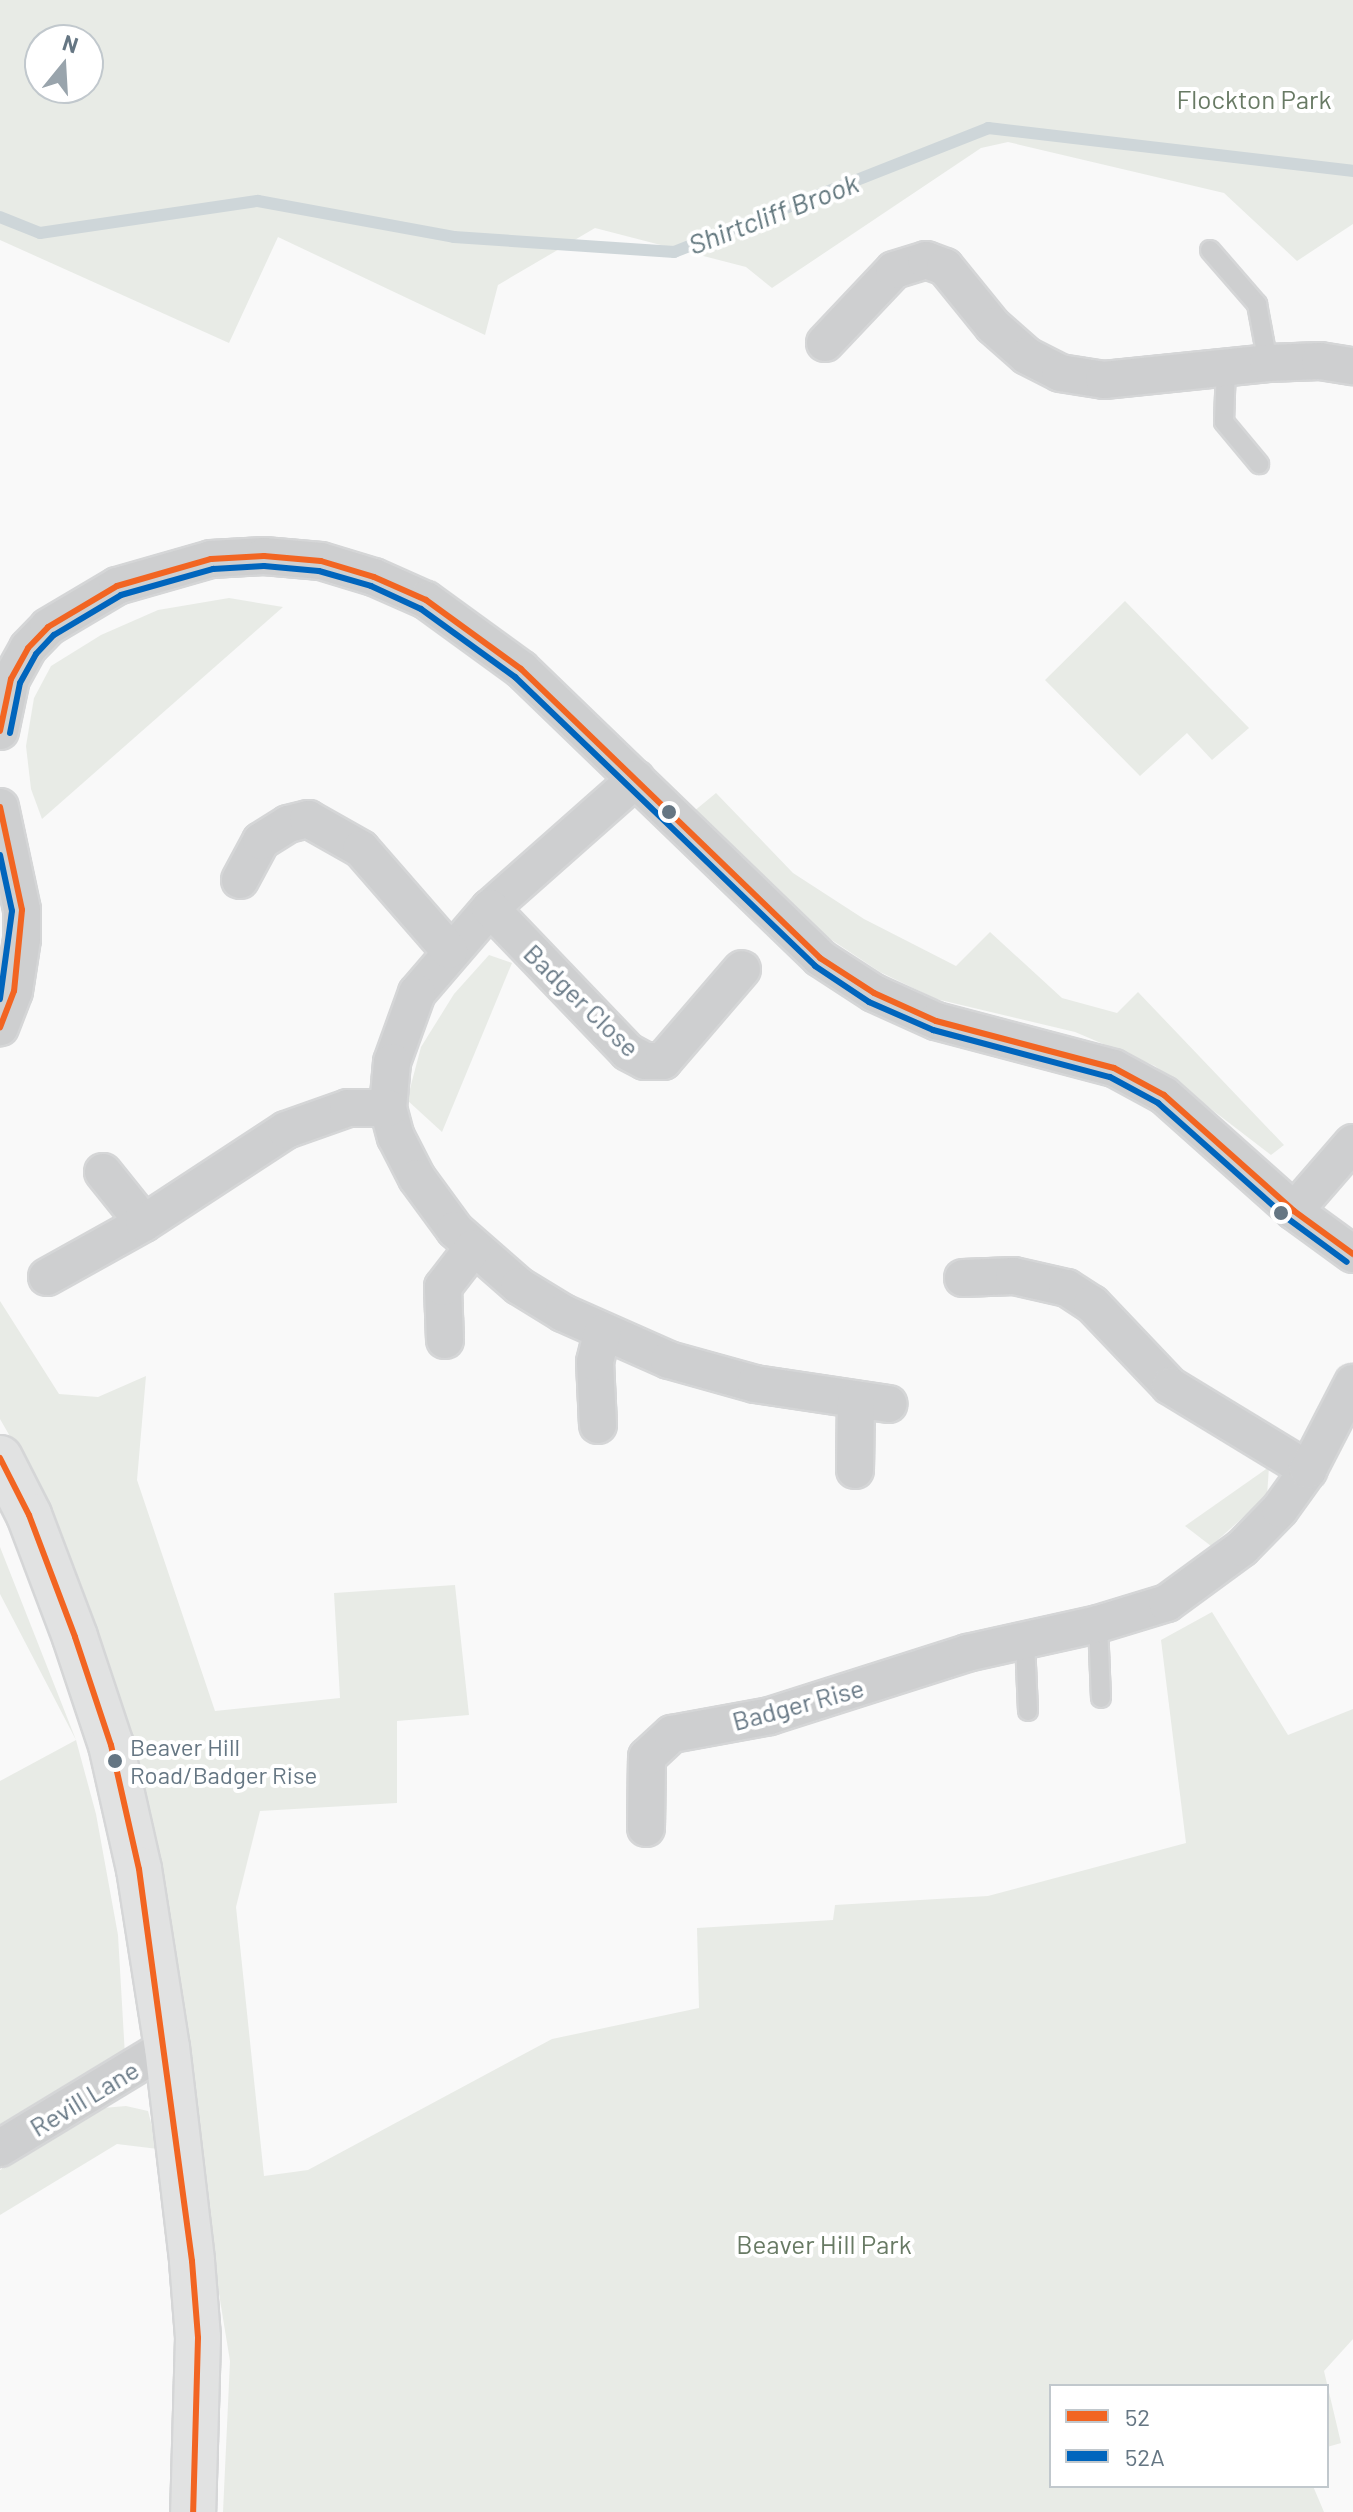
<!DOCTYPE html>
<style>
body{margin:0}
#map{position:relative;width:1353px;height:2512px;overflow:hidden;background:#f9f9f9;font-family:Barlow,sans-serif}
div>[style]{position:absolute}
.green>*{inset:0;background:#e8ebe6}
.stream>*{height:12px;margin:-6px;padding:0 6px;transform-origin:6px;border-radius:6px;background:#ced6d9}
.roads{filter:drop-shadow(2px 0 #d5d6d7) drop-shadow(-2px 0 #d5d6d7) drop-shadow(0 2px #d5d6d7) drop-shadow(0 -2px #d5d6d7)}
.lane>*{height:18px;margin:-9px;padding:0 9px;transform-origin:9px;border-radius:9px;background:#cecfd0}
.street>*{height:36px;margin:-18px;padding:0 18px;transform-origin:18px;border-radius:18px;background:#cecfd0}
.secondary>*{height:44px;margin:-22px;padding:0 22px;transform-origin:22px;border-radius:22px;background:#e1e2e2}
.bus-1>*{height:6px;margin:-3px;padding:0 3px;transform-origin:3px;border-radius:3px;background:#f26522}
.bus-2>*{height:6px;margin:-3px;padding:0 3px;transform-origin:3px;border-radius:3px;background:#0065bd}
.dots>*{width:22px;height:22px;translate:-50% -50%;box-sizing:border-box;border:4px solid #fff;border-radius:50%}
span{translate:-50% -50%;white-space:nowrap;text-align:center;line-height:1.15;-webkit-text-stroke:8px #fff;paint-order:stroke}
.bus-label{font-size:24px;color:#657683}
.left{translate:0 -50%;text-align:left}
.park-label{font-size:26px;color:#687a64}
.street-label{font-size:26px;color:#657683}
.water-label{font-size:28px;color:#60757c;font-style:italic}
.legend{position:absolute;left:1049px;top:2384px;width:280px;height:104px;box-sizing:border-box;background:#fff;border:2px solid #c1c8cd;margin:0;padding:10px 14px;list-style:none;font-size:24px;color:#657683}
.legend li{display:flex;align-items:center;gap:16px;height:40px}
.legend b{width:40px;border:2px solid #c1c8cd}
.north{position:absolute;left:24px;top:24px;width:80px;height:80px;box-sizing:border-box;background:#fff;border:2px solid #c1c8cd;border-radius:50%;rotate:18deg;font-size:22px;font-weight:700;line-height:32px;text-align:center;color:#657683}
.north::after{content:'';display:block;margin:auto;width:28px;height:36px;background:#99a4ac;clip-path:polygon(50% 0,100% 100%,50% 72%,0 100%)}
</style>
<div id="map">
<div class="green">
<div style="clip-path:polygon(evenodd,0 0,1353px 0,1353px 224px,1297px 261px,1224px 193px,1008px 142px,981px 148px,772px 288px,746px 267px,595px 228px,498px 285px,485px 335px,278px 237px,229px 343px,0 240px,0 0,40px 40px,88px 40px,88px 88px,40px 88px,40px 40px)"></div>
<div style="clip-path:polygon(229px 598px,283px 607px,42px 819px,31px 789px,26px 746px,34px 698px,51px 666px,101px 635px,158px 610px)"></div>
<div style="clip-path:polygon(1125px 601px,1249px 728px,1212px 760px,1187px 733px,1140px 776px,1045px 680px)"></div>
<div style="clip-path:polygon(716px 793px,793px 873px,864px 919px,956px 966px,990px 932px,1062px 998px,1117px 1013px,1138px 992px,1284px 1145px,1271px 1155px,1155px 1066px,1075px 1032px,936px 999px,880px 972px,800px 919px,693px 812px)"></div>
<div style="clip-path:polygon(489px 955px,512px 963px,442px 1132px,407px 1100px,421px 1047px,454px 994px)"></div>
<div style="clip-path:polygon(0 1301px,59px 1394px,98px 1397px,146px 1376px,137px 1480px,215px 1711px,340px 1698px,334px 1593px,455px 1585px,469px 1715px,397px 1721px,397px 1803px,260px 1811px,236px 1907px,264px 2176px,308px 2170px,552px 2039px,699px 2008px,697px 1928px,833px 1920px,835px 1905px,988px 1896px,1186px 1843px,1161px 1640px,1212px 1612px,1288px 1735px,1353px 1709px,1353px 2339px,1324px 2371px,1341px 2443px,1327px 2447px,1327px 2386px,1051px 2386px,1051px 2486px,1313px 2486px,1324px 2512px,223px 2512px,230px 2361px,201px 2184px,157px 1839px,112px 1675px,38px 1485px,0 1419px)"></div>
<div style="clip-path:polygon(1269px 1467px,1267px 1496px,1211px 1546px,1185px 1526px)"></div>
<div style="clip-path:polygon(0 1547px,76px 1740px,96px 1814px,118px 1935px,126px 2073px,0 2145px,0 1781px,76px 1740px,0 1594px)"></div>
<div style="clip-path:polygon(126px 2106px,148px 2111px,158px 2149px,117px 2144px,0 2215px,0 2170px,103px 2108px)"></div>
</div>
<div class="stream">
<div style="left:0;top:217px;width:43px;rotate:21.8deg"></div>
<div style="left:40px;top:233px;width:220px;rotate:-8.4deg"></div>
<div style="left:258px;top:201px;width:199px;rotate:10.4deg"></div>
<div style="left:454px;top:237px;width:221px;rotate:3.9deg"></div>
<div style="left:674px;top:252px;width:338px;rotate:-21.5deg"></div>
<div style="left:988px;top:128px;width:368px;rotate:6.7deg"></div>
</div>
<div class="roads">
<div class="lane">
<div style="left:1210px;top:250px;width:72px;rotate:49deg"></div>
<div style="left:1257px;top:304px;width:60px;rotate:79.4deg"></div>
<div style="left:1226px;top:367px;width:55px;rotate:92.1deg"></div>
<div style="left:1224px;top:422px;width:55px;rotate:50.2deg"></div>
<div style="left:1098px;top:1624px;width:74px;rotate:87.7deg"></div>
<div style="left:1025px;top:1642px;width:69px;rotate:87.5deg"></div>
</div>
<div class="street">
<div style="left:825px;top:343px;width:100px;rotate:-46.6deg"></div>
<div style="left:894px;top:270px;width:34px;rotate:-17deg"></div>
<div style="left:926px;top:260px;width:20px;rotate:20deg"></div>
<div style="left:945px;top:267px;width:76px;rotate:50.9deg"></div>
<div style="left:993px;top:326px;width:45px;rotate:41.4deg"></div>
<div style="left:1027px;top:356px;width:37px;rotate:27deg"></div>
<div style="left:1060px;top:373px;width:45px;rotate:9deg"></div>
<div style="left:1104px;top:380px;width:165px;rotate:-5.9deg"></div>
<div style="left:1268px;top:363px;width:52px;rotate:-2.2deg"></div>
<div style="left:1320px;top:361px;width:33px;rotate:9deg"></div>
<div style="left:0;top:731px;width:53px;rotate:-78.1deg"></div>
<div style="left:11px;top:679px;width:35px;rotate:-61deg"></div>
<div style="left:28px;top:648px;width:29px;rotate:-46deg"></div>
<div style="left:48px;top:627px;width:80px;rotate:-30.7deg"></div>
<div style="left:117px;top:586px;width:98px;rotate:-16deg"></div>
<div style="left:211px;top:559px;width:53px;rotate:-3.2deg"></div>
<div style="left:264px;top:556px;width:57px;rotate:5deg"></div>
<div style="left:321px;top:561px;width:55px;rotate:16.8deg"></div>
<div style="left:374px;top:577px;width:57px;rotate:23.9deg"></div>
<div style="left:426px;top:600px;width:117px;rotate:36deg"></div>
<div style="left:521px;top:669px;width:416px;rotate:44deg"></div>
<div style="left:820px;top:958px;width:64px;rotate:32.9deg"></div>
<div style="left:874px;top:993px;width:68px;rotate:24.3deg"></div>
<div style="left:936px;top:1021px;width:184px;rotate:14.8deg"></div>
<div style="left:1114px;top:1068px;width:57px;rotate:28.4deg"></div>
<div style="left:1164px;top:1095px;width:174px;rotate:41.7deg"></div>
<div style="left:1294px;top:1211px;width:73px;rotate:36.1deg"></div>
<div style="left:636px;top:779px;width:195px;rotate:138.5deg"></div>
<div style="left:490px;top:908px;width:112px;rotate:130.7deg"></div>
<div style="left:417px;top:993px;width:73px;rotate:109.9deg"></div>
<div style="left:392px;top:1062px;width:46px;rotate:95deg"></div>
<div style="left:388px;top:1108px;width:30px;rotate:75deg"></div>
<div style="left:396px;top:1137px;width:46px;rotate:62.9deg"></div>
<div style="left:417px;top:1178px;width:64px;rotate:53.8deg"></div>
<div style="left:455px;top:1230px;width:85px;rotate:41.2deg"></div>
<div style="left:519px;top:1286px;width:52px;rotate:31.5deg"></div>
<div style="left:563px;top:1313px;width:116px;rotate:23.9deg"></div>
<div style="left:669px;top:1360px;width:89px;rotate:15.6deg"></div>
<div style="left:755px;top:1384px;width:135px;rotate:8.5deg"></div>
<div style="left:0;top:807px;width:105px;rotate:77.9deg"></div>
<div style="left:22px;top:910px;width:29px;rotate:90deg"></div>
<div style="left:22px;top:939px;width:53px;rotate:98.7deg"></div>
<div style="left:14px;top:991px;width:39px;rotate:111deg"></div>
<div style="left:240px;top:880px;width:44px;rotate:-61.7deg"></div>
<div style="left:261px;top:841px;width:32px;rotate:-32deg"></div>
<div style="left:288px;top:824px;width:21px;rotate:-14deg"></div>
<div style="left:308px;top:819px;width:61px;rotate:29.5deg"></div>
<div style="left:361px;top:849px;width:134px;rotate:48.9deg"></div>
<div style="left:490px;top:908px;width:199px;rotate:46.2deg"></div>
<div style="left:628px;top:1052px;width:19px;rotate:28deg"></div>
<div style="left:645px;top:1061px;width:18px"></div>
<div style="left:663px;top:1061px;width:121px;rotate:-49.3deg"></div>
<div style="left:103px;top:1172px;width:65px;rotate:51.2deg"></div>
<div style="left:1294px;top:1211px;width:90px;rotate:-49.1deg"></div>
<div style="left:47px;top:1277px;width:111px;rotate:-29.1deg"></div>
<div style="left:144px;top:1223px;width:170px;rotate:-33.2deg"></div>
<div style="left:286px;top:1130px;width:66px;rotate:-19.5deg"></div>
<div style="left:348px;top:1108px;width:40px"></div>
<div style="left:963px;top:1278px;width:51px;rotate:-2.2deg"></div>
<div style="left:1014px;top:1276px;width:54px;rotate:12.8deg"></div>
<div style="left:1067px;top:1288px;width:30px;rotate:33deg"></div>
<div style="left:1092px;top:1304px;width:113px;rotate:46.4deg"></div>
<div style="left:1170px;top:1386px;width:162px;rotate:31.3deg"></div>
<div style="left:445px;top:1340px;width:53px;rotate:-92.2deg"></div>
<div style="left:443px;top:1287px;width:49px;rotate:-52.4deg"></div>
<div style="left:598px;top:1425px;width:63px;rotate:-92.7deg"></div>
<div style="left:595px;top:1362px;width:30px;rotate:-76deg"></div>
<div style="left:855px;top:1470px;width:68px;rotate:-89.2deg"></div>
<div style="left:646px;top:1828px;width:71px;rotate:-89.2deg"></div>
<div style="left:647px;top:1757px;width:34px;rotate:-43deg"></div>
<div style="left:672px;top:1734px;width:100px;rotate:-10.4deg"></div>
<div style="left:770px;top:1716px;width:207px;rotate:-17.7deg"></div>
<div style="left:967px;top:1653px;width:134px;rotate:-12.5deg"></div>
<div style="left:1098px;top:1624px;width:72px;rotate:-16.9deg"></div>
<div style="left:1167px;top:1603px;width:93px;rotate:-36.3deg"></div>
<div style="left:1242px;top:1548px;width:54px;rotate:-45.7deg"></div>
<div style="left:1280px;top:1509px;width:48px;rotate:-54.3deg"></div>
<div style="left:1308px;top:1470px;width:98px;rotate:-62.7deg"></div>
<div style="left:0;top:2148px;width:195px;rotate:-31.2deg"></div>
</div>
<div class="secondary">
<div style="left:0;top:1458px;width:64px;rotate:63deg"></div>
<div style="left:29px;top:1515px;width:130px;rotate:69.3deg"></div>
<div style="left:75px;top:1637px;width:114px;rotate:71.6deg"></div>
<div style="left:111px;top:1745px;width:127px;rotate:77.3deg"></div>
<div style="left:139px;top:1869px;width:180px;rotate:81.1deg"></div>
<div style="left:167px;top:2047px;width:215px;rotate:83.3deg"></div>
<div style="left:192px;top:2261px;width:77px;rotate:85.5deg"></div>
<div style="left:198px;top:2338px;width:174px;rotate:91.6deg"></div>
</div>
</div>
<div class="bus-1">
<div style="left:0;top:731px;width:53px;rotate:-78.1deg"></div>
<div style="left:11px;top:679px;width:35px;rotate:-61deg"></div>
<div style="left:28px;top:648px;width:29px;rotate:-46deg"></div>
<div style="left:48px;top:627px;width:80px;rotate:-30.7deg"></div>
<div style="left:117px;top:586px;width:98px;rotate:-16deg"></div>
<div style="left:211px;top:559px;width:53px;rotate:-3.2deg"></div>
<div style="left:264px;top:556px;width:57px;rotate:5deg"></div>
<div style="left:321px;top:561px;width:55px;rotate:16.8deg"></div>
<div style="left:374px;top:577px;width:57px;rotate:23.9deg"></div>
<div style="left:426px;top:600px;width:117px;rotate:36deg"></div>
<div style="left:521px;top:669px;width:416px;rotate:44deg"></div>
<div style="left:820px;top:958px;width:64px;rotate:32.9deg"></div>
<div style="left:874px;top:993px;width:68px;rotate:24.3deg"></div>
<div style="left:936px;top:1021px;width:184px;rotate:14.8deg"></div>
<div style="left:1114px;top:1068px;width:57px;rotate:28.4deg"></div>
<div style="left:1164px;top:1095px;width:174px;rotate:41.7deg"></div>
<div style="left:1294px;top:1211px;width:73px;rotate:36.1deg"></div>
<div style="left:0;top:807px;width:105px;rotate:77.9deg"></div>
<div style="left:22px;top:910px;width:81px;rotate:95.6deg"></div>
<div style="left:14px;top:991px;width:39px;rotate:111deg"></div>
<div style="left:0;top:1458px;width:64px;rotate:63deg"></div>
<div style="left:29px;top:1515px;width:130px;rotate:69.3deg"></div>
<div style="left:75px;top:1637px;width:114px;rotate:71.6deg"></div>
<div style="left:111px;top:1745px;width:127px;rotate:77.3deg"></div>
<div style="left:139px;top:1869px;width:396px;rotate:82.3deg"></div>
<div style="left:192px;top:2261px;width:77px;rotate:85.5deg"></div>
<div style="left:198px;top:2338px;width:174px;rotate:91.6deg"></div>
</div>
<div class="bus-2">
<div style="left:10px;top:733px;width:51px;rotate:-78.7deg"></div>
<div style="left:20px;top:683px;width:33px;rotate:-61deg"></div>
<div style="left:36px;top:654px;width:26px;rotate:-47deg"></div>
<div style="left:54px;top:635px;width:78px;rotate:-30.8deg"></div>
<div style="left:121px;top:595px;width:96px;rotate:-15.8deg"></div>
<div style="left:213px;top:569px;width:51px;rotate:-3.4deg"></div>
<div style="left:264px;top:566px;width:55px;rotate:5.2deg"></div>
<div style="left:319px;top:571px;width:54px;rotate:16.1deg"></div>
<div style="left:371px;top:586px;width:55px;rotate:24.7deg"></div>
<div style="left:421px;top:609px;width:116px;rotate:35.9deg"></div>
<div style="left:515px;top:677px;width:417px;rotate:43.9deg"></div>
<div style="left:815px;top:966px;width:65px;rotate:33.7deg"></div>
<div style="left:869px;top:1002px;width:70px;rotate:23.6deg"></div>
<div style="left:933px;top:1030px;width:183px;rotate:14.9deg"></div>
<div style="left:1110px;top:1077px;width:55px;rotate:28.4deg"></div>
<div style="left:1158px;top:1103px;width:173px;rotate:41.7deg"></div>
<div style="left:1287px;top:1218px;width:74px;rotate:36.3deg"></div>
<div style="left:0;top:855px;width:57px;rotate:77.9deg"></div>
<div style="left:12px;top:911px;width:89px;rotate:97.8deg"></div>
</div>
<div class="dots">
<div style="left:669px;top:812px;background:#657683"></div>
<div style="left:1281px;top:1213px;background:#657683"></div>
<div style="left:115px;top:1761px;background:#657683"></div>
</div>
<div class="bus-label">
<span class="left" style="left:130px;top:1761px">Beaver Hill<br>Road/Badger Rise</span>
</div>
<div class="park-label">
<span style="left:1254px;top:99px">Flockton Park</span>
<span style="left:824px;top:2244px">Beaver Hill Park</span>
</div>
<div class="street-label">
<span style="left:582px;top:1000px;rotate:44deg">Badger Close</span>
<span style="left:798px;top:1704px;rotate:-15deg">Badger Rise</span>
<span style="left:84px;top:2098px;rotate:-31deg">Revill Lane</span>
</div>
<div class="water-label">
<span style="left:773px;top:213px;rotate:-21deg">Shirtcliff Brook</span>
</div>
<ul class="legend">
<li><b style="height:10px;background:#f26522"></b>52</li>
<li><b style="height:10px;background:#0065bd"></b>52A</li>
</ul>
<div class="north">N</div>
</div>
